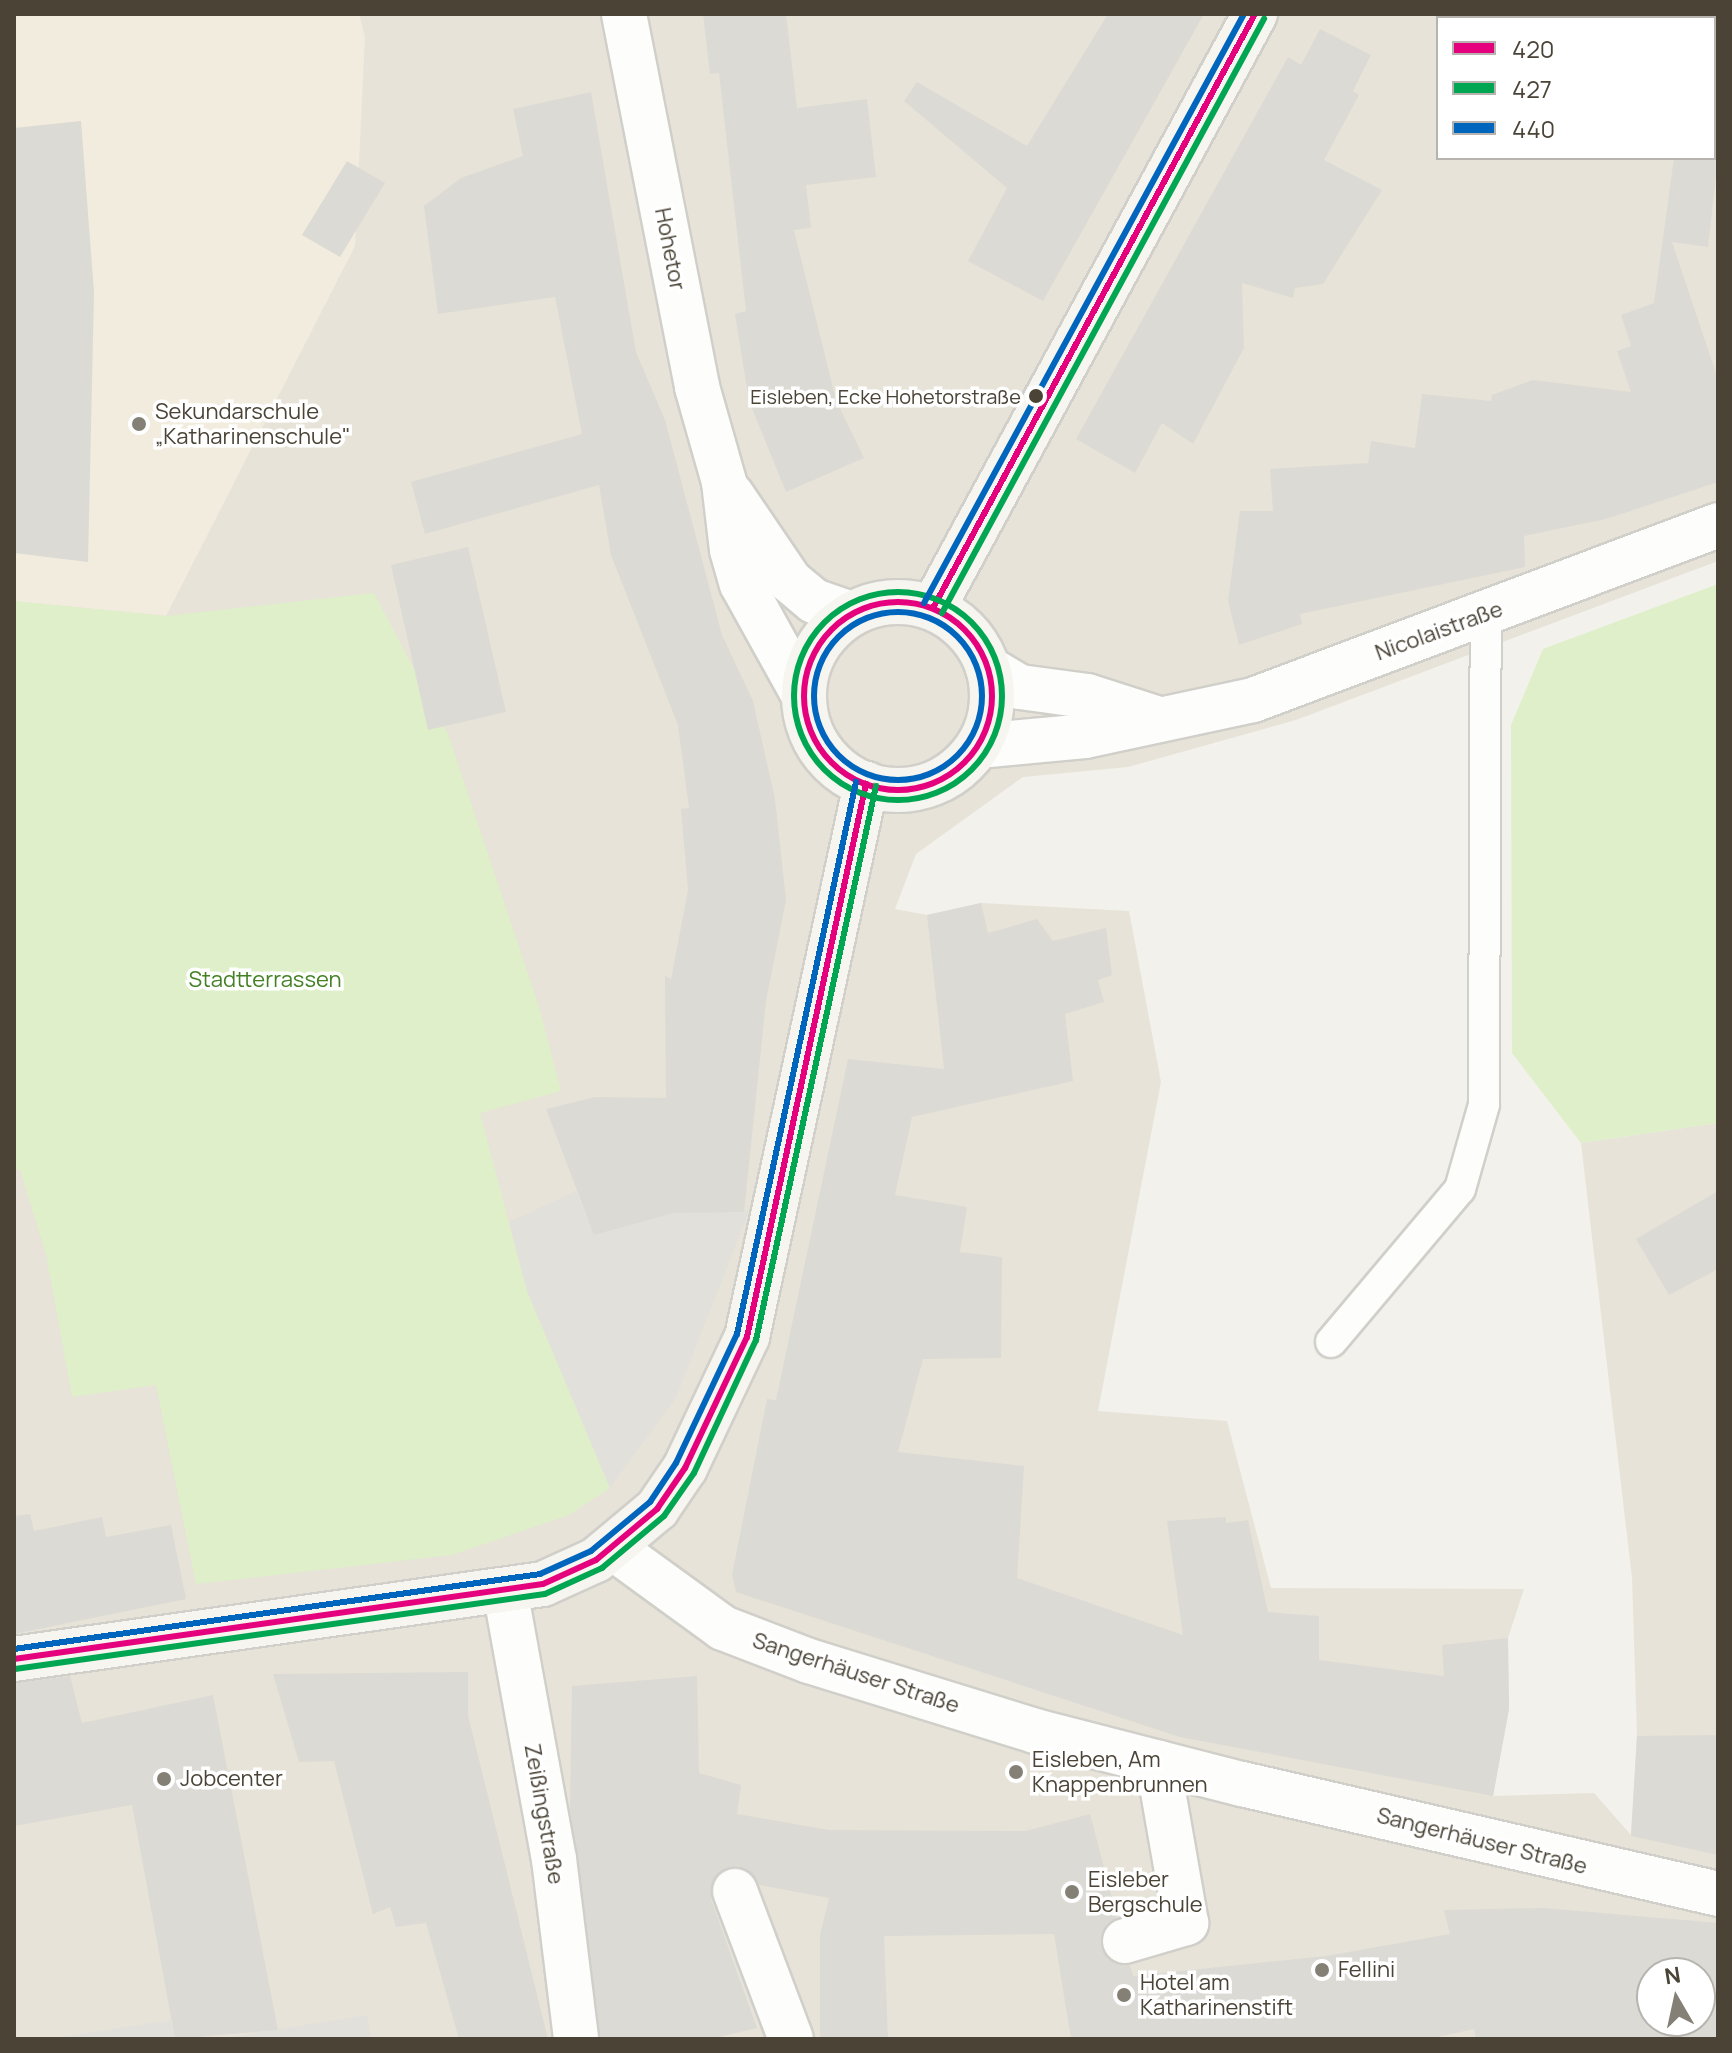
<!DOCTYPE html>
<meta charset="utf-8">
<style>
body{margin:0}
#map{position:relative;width:1732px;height:2053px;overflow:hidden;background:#f2f1eb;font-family:Manrope,sans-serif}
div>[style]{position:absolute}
.residential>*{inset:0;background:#e7e3d8}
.education>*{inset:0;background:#f1ecdd}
.green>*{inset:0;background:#deefc9}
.parking>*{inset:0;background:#e1e0da}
.building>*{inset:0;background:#dcdad4}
.roads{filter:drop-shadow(2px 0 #d0cfc9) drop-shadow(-2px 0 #d0cfc9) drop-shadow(0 2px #d0cfc9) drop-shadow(0 -2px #d0cfc9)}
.service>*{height:30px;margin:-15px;padding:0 15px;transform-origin:15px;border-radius:15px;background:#fdfdfc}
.pedestrian>*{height:44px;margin:-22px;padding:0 22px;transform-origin:22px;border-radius:22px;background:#fdfdfc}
.minor>*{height:44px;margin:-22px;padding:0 22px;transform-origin:22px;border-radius:22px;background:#fdfdfc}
.secondary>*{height:44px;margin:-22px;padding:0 22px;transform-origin:22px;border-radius:22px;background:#f7f5ef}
.secondary>.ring{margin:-22px;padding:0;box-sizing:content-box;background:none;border:44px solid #f7f5ef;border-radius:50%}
.bus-1>*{height:6px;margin:-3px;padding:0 3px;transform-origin:3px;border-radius:3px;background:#e5007d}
.bus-1>.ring{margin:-3px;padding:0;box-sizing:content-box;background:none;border:6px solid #e5007d;border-radius:50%}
.bus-2>*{height:6px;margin:-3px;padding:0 3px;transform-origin:3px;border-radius:3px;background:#00a651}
.bus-2>.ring{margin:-3px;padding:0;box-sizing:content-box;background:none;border:6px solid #00a651;border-radius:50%}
.bus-3>*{height:6px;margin:-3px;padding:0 3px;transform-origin:3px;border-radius:3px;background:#0065bd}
.bus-3>.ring{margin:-3px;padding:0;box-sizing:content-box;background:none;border:6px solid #0065bd;border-radius:50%}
.dots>*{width:22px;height:22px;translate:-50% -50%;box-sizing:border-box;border:4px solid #fff;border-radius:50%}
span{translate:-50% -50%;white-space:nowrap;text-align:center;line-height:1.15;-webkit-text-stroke:7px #fff;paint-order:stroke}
.bus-label{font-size:20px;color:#4a4336}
.right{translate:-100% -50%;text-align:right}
.street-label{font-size:22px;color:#4a4336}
.poi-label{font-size:22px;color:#4a4336}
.left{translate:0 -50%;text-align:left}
.park-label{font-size:22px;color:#438124}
.frame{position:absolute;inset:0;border:16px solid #4a4336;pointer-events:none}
.legend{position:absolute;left:1436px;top:16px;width:280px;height:144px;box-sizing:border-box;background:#fff;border:2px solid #b7b4af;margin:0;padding:10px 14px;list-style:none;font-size:24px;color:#4a4336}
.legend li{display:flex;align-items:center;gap:16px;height:40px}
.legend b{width:40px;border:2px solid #b7b4af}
.north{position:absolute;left:1636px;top:1957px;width:80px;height:80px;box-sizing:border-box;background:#fff;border:2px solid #b7b4af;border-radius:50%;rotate:351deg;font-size:22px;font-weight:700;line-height:32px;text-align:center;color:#4a4336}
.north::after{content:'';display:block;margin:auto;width:28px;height:36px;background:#858075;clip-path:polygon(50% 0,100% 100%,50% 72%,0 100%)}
</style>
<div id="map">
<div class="residential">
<div style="clip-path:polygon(evenodd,14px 14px,1718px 14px,1718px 561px,1296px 720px,1128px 767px,1023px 777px,916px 854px,895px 909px,927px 915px,981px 903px,1129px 911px,1161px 1082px,1098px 1411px,1227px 1421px,1271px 1588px,1524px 1589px,1508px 1638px,1509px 1709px,1493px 1796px,1594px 1793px,1631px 1835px,1637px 1736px,1632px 1578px,1581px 1143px,1718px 1123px,1718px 2039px,14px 2039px,14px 14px,1438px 18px,1714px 18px,1714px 158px,1438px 158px,1438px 18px,14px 14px,1652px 1973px,1700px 1973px,1700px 2021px,1652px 2021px,1652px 1973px)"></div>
</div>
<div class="education">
<div style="clip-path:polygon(14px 14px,359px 14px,365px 37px,355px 246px,166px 616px,14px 601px)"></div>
</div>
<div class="green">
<div style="clip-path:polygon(1718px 584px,1718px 1123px,1581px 1143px,1512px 1053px,1511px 725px,1543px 649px)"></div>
<div style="clip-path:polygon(374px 593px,448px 734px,539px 1007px,561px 1091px,480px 1113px,527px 1291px,610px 1488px,569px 1515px,452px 1555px,196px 1584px,156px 1385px,72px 1397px,46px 1254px,20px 1170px,14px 1169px,14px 601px,166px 616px)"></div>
</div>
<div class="parking">
<div style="clip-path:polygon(576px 1191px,594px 1235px,674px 1213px,749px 1211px,676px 1398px,610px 1488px,527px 1291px,509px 1222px)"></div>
<div style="clip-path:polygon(367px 2015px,371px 2039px,218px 2039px)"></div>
<div style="clip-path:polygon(170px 2020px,175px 2039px,50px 2039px)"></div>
</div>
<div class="building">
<div style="clip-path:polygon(703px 14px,786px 14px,797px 108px,867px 99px,876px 177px,806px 185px,811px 228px,794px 230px,836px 400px,864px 458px,786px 492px,749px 401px,735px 314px,746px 311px,724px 117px,719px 73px,710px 74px)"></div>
<div style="clip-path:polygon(1108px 14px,1204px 14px,1043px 301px,968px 261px,1007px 188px,904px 101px,917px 82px,1027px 146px)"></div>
<div style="clip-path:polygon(1320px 29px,1371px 55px,1353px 91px,1359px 95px,1324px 160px,1382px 190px,1323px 284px,1295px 288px,1293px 298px,1242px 283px,1244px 348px,1193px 444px,1162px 423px,1135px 473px,1076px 439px,1288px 57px,1301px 65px)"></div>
<div style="clip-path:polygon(591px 92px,636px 352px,665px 420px,722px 635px,753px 701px,775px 799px,786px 900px,766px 1001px,744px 1212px,674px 1213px,594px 1235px,546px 1109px,595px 1097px,666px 1098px,665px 976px,671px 979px,688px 890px,681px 809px,689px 808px,678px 725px,611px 555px,599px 485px,425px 534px,411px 482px,582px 434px,555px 297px,438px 314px,424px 206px,461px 178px,523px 156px,513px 109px)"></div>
<div style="clip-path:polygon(81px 121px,94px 292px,88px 562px,14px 553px,14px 128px)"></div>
<div style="clip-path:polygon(1674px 158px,1718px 158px,1708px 247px,1672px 242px,1718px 379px,1718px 482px,1606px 519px,1524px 536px,1525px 567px,1300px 614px,1302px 624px,1239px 645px,1228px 601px,1240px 511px,1273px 511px,1270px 469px,1368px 463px,1371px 441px,1415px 448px,1422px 394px,1491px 401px,1492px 395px,1533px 380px,1631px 392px,1617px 351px,1631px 346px,1621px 315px,1654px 303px)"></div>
<div style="clip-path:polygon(347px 161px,385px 183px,340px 257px,302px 235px)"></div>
<div style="clip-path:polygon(468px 547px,506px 712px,428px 730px,391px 565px)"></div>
<div style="clip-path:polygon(981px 903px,988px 933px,1037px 919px,1053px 941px,1106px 928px,1112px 975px,1098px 980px,1104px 1002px,1065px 1014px,1073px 1081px,912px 1117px,895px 1195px,967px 1207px,960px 1252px,1002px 1257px,1001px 1358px,923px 1359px,898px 1452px,1024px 1466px,1017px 1578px,1183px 1635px,1167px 1521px,1226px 1517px,1226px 1523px,1248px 1520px,1268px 1612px,1319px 1616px,1319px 1660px,1444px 1676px,1442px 1645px,1508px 1638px,1509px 1709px,1493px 1796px,1180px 1737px,736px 1592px,732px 1575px,767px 1399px,776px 1400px,848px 1059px,944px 1069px,927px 915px)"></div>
<div style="clip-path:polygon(1718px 1191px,1718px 1269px,1669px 1295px,1636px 1239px)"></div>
<div style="clip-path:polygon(30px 1514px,34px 1531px,102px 1517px,106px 1537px,171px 1525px,186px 1599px,14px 1634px,14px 1516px)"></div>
<div style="clip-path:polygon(468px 1672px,468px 1715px,548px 2039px,459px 2039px,426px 1923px,396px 1927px,390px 1907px,373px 1914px,334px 1761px,299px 1762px,273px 1674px)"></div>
<div style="clip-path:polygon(70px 1676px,82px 1723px,213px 1695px,278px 2030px,175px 2039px,132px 1805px,14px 1826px,14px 1683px)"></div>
<div style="clip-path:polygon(evenodd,697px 1676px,699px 1773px,741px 1785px,737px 1814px,829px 1830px,1026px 1831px,1090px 1814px,1117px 1917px,1106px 1924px,1101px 1947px,1108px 1960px,1130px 1965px,1133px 1976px,1326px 1956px,1450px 1934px,1444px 1910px,1544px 1908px,1718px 1923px,1718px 2039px,1476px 2039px,1474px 2029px,1428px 2039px,1071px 2039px,1054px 1934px,884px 1936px,888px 2039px,820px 2039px,820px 1935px,829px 1898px,760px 1885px,738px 1866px,716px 1875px,711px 1899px,757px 2028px,710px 2039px,600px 2039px,570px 1808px,572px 1686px,697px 1676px,1652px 1973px,1700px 1973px,1700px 2021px,1652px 2021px,1652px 1973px)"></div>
<div style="clip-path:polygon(1718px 1735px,1718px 1855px,1631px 1836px,1637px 1736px)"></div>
</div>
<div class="roads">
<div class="service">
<div style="left:1331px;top:1342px;width:200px;rotate:-49.9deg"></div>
<div style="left:1460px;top:1189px;width:87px;rotate:-74.1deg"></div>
<div style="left:1484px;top:1105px;width:492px;rotate:-89.8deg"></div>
</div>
<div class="pedestrian">
<div style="left:613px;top:1548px;width:136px;rotate:36deg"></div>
<div style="left:723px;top:1628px;width:92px;rotate:21deg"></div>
<div style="left:809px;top:1661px;width:237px;rotate:17.2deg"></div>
<div style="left:1035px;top:1731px;width:214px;rotate:14.4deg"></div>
<div style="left:1242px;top:1784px;width:489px;rotate:13deg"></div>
<div style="left:1125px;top:1941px;width:64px;rotate:-16.4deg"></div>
<div style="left:1186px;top:1923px;width:163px;rotate:-99.9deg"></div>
</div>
<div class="minor">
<div style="left:624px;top:14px;width:380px;rotate:78.9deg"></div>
<div style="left:697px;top:387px;width:99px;rotate:74.1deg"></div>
<div style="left:724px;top:482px;width:68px;rotate:83.3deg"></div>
<div style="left:732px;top:550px;width:35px;rotate:74deg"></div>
<div style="left:742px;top:584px;width:128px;rotate:61deg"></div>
<div style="left:731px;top:494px;width:105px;rotate:55.9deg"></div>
<div style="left:790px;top:581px;width:31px;rotate:40deg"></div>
<div style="left:814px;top:601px;width:39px;rotate:19deg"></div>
<div style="left:988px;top:668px;width:37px;rotate:31deg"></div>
<div style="left:1020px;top:687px;width:68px;rotate:7.7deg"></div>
<div style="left:1087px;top:696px;width:72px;rotate:17.7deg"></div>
<div style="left:978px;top:746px;width:107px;rotate:-5.3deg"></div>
<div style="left:1085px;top:736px;width:172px;rotate:-12.1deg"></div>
<div style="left:1253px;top:700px;width:497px;rotate:-20.6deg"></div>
<div style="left:505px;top:1590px;width:273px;rotate:79.7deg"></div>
<div style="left:554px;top:1859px;width:181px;rotate:83deg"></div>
<div style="left:735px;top:1891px;width:158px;rotate:69.3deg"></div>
</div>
<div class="secondary">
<div class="ring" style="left:804px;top:602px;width:144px;height:144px"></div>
<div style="left:933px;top:608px;width:676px;rotate:-61.54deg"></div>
<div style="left:14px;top:1659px;width:534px;rotate:-8.07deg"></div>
<div style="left:543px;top:1584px;width:58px;rotate:-24.4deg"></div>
<div style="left:596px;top:1560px;width:80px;rotate:-39.9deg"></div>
<div style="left:657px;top:1509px;width:50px;rotate:-55.7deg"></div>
<div style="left:685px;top:1468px;width:145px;rotate:-64.7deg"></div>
<div style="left:747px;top:1337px;width:566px;rotate:-77.86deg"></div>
</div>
</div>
<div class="bus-1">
<div class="ring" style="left:804px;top:602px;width:182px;height:182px"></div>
<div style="left:933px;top:608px;width:676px;rotate:-61.54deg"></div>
<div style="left:14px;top:1659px;width:534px;rotate:-8.07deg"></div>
<div style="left:543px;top:1584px;width:58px;rotate:-24.4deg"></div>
<div style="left:596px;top:1560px;width:80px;rotate:-39.9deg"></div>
<div style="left:657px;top:1509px;width:50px;rotate:-55.7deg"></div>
<div style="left:685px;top:1468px;width:145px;rotate:-64.7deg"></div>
<div style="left:747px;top:1337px;width:566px;rotate:-77.86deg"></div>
</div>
<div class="bus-2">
<div class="ring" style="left:794px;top:592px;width:202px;height:202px"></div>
<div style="left:942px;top:613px;width:676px;rotate:-61.54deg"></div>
<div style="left:15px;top:1669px;width:535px;rotate:-8.05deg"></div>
<div style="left:545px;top:1594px;width:63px;rotate:-24.5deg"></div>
<div style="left:602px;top:1568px;width:81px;rotate:-40deg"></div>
<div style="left:664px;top:1516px;width:52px;rotate:-55.1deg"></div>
<div style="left:694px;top:1473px;width:147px;rotate:-65deg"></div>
<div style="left:756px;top:1340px;width:567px;rotate:-77.78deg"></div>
</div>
<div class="bus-3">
<div style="left:924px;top:603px;width:670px;rotate:-61.49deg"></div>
<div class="ring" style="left:814px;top:612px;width:162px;height:162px"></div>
<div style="left:14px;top:1649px;width:531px;rotate:-8.11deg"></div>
<div style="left:540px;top:1574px;width:56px;rotate:-24.3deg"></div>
<div style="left:591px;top:1551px;width:77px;rotate:-39.7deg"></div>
<div style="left:650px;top:1502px;width:47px;rotate:-56.3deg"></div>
<div style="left:676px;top:1463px;width:143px;rotate:-64.7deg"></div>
<div style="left:737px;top:1334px;width:565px;rotate:-77.83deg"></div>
</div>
<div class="dots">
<div style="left:1036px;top:396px;background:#4a4336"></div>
<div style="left:139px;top:424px;background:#858075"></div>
<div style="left:1016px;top:1772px;background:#858075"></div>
<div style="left:164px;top:1779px;background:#858075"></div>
<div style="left:1072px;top:1892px;background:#858075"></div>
<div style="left:1322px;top:1970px;background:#858075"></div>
<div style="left:1124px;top:1995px;background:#858075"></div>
</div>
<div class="bus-label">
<span class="right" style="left:1021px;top:396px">Eisleben, Ecke Hohetorstraße</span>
</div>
<div class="street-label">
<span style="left:670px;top:249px;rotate:79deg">Hohetor</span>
<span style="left:1439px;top:631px;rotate:-20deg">Nicolaistraße</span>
<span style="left:856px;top:1673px;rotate:18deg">Sangerhäuser Straße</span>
<span style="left:544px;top:1814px;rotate:80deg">Zeißingstraße</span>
<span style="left:1482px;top:1841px;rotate:14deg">Sangerhäuser Straße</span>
</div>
<div class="poi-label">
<span class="left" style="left:155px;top:424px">Sekundarschule<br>„Katharinenschule"</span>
<span class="left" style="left:1032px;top:1772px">Eisleben, Am<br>Knappenbrunnen</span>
<span class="left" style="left:180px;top:1779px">Jobcenter</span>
<span class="left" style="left:1088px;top:1892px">Eisleber<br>Bergschule</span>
<span class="left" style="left:1338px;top:1970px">Fellini</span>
<span class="left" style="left:1140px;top:1995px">Hotel am<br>Katharinenstift</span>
</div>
<div class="park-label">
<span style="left:265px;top:980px">Stadtterrassen</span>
</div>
<div class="frame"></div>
<ul class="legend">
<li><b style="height:10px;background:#e5007d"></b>420</li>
<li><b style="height:10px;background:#00a651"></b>427</li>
<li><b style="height:10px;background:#0065bd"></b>440</li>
</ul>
<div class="north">N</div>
</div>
